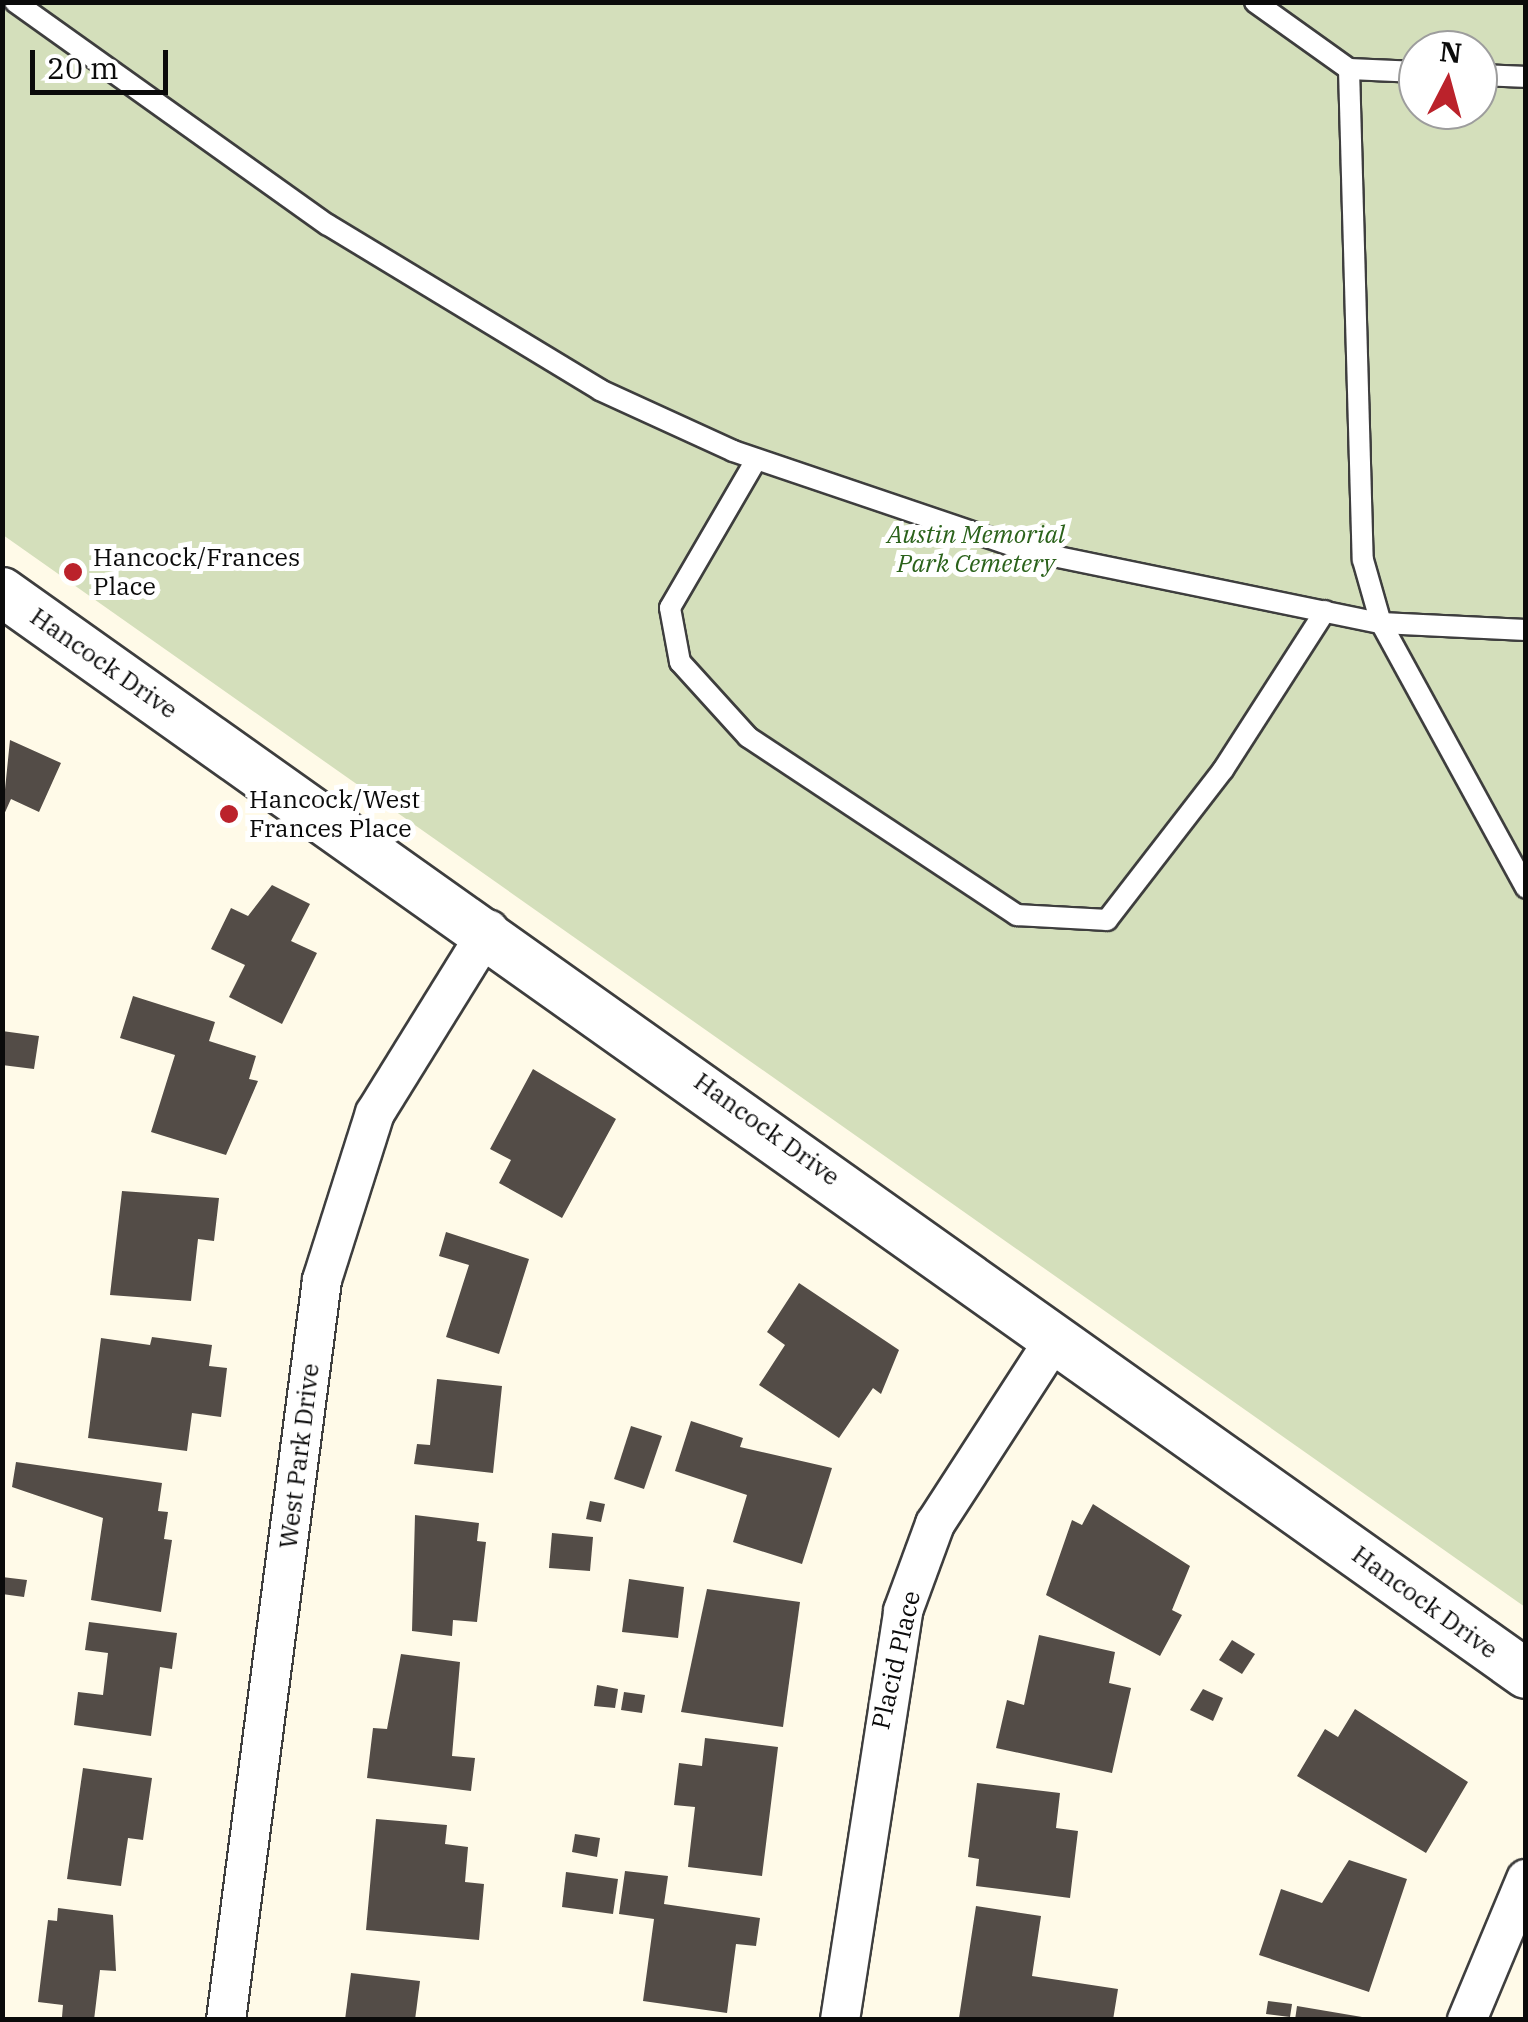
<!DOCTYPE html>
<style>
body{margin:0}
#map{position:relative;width:1528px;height:2022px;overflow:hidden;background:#fffae8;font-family:"IBM Plex Serif",serif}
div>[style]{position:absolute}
.cemetery>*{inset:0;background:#d4dfbb}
.building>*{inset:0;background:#534c47}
.roads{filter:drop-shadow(2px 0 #3e3e3e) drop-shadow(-2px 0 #3e3e3e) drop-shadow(0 2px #3e3e3e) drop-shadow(0 -2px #3e3e3e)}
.service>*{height:20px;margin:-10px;padding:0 10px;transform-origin:10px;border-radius:10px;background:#fff}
.minor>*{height:38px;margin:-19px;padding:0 19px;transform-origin:19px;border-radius:19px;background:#fff}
.tertiary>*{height:48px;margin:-24px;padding:0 24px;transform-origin:24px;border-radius:24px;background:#fff}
.dots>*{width:28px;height:28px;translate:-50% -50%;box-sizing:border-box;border:5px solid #fff;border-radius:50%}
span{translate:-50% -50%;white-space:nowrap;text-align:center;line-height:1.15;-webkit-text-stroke:10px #fff;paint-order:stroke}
.park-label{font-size:25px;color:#2b621b;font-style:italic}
.poi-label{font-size:25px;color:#0b0b0b}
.left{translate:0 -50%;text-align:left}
.street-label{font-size:25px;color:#0b0b0b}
.frame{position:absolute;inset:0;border:5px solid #0b0b0b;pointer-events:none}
.north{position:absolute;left:1398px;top:30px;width:100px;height:100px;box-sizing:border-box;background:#fff;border:2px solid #9d9d9d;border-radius:50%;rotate:6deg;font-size:28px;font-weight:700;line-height:40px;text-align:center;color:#0b0b0b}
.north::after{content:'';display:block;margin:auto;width:35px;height:45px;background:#bb222b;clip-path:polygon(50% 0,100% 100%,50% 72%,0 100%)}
.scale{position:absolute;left:30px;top:50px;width:138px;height:45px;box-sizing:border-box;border:5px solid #0b0b0b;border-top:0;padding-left:12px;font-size:30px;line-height:35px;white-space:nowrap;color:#0b0b0b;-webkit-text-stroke:8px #fff;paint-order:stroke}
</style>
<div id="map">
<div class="cemetery">
<div style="clip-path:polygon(evenodd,3px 3px,1525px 3px,1525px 1607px,3px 535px,3px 3px,1418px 50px,1478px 50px,1478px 110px,1418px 110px,1418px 50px)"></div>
</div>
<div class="building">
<div style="clip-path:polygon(10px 740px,61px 763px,39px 812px,11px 799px,2px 819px)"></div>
<div style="clip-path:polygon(272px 885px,310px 904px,291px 941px,317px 953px,282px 1024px,229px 997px,245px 965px,211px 949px,231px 908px,248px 916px)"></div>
<div style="clip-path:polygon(133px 996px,215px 1022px,209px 1041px,256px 1056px,249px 1079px,258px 1081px,226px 1155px,151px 1132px,175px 1055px,120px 1038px)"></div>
<div style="clip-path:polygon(2px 1031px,39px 1036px,34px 1069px,2px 1065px)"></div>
<div style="clip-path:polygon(533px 1069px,616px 1119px,562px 1218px,499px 1183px,511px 1160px,490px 1149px)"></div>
<div style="clip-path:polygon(122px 1191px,219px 1198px,214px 1241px,198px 1239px,191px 1301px,110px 1295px)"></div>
<div style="clip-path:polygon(446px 1232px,529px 1259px,499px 1354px,446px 1337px,469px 1265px,439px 1256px)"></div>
<div style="clip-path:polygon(799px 1283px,899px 1350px,881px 1394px,873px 1388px,839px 1438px,759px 1385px,785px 1345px,767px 1332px)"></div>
<div style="clip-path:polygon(152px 1337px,212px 1345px,209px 1366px,227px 1368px,221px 1417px,192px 1413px,187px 1451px,88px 1438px,101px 1338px,150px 1345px)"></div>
<div style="clip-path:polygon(437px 1379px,502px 1386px,493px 1473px,414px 1464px,417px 1444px,430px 1445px)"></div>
<div style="clip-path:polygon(691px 1421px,743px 1438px,740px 1447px,832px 1468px,802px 1564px,733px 1542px,747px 1495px,675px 1471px)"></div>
<div style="clip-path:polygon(631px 1426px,662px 1436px,644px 1489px,614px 1479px)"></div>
<div style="clip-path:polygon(16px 1462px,162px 1483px,158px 1511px,168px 1512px,164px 1539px,172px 1540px,161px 1612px,91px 1600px,103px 1518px,12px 1487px)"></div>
<div style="clip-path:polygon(590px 1501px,605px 1504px,601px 1522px,586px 1519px)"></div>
<div style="clip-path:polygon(1093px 1504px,1190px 1566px,1172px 1610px,1182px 1615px,1160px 1656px,1046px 1595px,1072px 1520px,1082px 1525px)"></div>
<div style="clip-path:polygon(415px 1515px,479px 1523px,477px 1541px,486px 1542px,477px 1622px,453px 1620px,452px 1636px,412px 1631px)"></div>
<div style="clip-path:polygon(552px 1533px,593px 1537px,590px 1571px,549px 1568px)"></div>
<div style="clip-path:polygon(2px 1577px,27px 1580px,24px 1597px,2px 1594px)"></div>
<div style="clip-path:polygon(629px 1579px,684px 1587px,678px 1638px,622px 1632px)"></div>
<div style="clip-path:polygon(707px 1589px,800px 1602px,783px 1727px,681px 1712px)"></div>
<div style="clip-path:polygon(89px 1622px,177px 1633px,172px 1669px,160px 1667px,151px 1736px,74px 1725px,78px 1692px,103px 1695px,108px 1653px,85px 1650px)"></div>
<div style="clip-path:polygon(1039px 1635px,1115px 1652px,1109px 1683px,1131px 1688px,1112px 1773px,996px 1748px,1007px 1700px,1024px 1705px)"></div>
<div style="clip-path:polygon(1232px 1640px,1255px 1654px,1242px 1674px,1219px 1660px)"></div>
<div style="clip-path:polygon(401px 1654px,460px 1662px,452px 1756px,475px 1758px,471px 1791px,367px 1778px,373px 1728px,387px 1729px)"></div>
<div style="clip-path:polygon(597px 1685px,618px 1689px,615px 1708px,594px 1706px)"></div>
<div style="clip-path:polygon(1203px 1689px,1223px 1698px,1213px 1721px,1190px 1710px)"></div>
<div style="clip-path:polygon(624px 1692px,645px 1695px,642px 1713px,621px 1710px)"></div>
<div style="clip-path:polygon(1355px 1709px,1468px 1782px,1426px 1853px,1297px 1776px,1325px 1729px,1338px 1737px)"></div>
<div style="clip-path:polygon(705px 1738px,778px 1747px,762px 1876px,688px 1867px,695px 1807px,674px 1805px,679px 1763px,702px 1766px)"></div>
<div style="clip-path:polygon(83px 1768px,152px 1778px,143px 1840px,128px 1838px,121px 1886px,67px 1879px)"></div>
<div style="clip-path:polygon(977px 1783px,1060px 1793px,1056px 1828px,1078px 1831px,1070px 1898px,976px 1886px,979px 1859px,968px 1857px)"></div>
<div style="clip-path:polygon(376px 1819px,447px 1825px,445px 1844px,468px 1847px,465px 1882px,484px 1884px,479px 1940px,366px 1930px)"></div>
<div style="clip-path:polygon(575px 1834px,600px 1838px,597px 1857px,572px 1852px)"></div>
<div style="clip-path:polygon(1349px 1860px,1407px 1879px,1369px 1992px,1259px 1955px,1281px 1889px,1322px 1903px)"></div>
<div style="clip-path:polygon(625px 1871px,668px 1876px,664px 1904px,760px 1918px,756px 1946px,736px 1944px,727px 2013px,643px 2001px,654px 1919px,619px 1914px)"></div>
<div style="clip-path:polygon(566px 1872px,618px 1879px,613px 1914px,562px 1907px)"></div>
<div style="clip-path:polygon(976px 1906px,1041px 1916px,1032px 1976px,1118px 1989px,1113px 2020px,959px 2018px)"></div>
<div style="clip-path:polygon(58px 1908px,113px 1915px,116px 1971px,100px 1970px,94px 2020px,62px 2017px,63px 2005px,38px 2002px,48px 1920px,57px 1921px)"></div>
<div style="clip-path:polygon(351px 1973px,420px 1981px,415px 2020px,345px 2020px)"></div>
<div style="clip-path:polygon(1268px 2001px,1292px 2004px,1290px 2017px,1266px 2014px)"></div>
<div style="clip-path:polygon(1297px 2006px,1362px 2017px,1362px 2020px,1295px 2020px)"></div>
</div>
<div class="roads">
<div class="service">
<div style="left:15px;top:2px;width:384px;rotate:35.5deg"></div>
<div style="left:328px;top:225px;width:318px;rotate:31.2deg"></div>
<div style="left:600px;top:390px;width:146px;rotate:24.6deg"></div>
<div style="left:733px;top:451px;width:312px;rotate:18.7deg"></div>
<div style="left:1029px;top:551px;width:359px;rotate:11.6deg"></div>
<div style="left:1381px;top:623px;width:302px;rotate:61.3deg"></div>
<div style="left:1255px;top:2px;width:115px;rotate:35.5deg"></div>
<div style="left:1349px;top:69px;width:69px;rotate:2.5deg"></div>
<div style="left:1349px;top:69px;width:491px;rotate:88.4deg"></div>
<div style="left:1363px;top:560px;width:66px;rotate:74.1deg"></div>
<div style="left:1381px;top:623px;width:145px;rotate:2.8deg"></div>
<div style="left:1478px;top:75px;width:48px;rotate:2.4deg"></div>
<div style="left:756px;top:460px;width:171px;rotate:120.2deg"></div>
<div style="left:670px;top:608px;width:55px;rotate:79.5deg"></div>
<div style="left:680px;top:662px;width:101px;rotate:47.8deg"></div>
<div style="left:748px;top:737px;width:323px;rotate:33.5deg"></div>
<div style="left:1017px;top:915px;width:90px;rotate:3.2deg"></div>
<div style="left:1107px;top:920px;width:190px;rotate:-52.3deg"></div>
<div style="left:1223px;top:770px;width:189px;rotate:-57.3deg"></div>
</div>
<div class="minor">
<div style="left:226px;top:2020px;width:746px;rotate:-82.61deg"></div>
<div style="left:322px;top:1280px;width:175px;rotate:-72.4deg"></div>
<div style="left:375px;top:1113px;width:216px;rotate:-58.2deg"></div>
<div style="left:840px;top:2020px;width:414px;rotate:-81.2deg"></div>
<div style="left:903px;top:1611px;width:93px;rotate:-69.8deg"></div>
<div style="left:935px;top:1524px;width:223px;rotate:-57.1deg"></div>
<div style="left:1467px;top:2020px;width:153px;rotate:-67.3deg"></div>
</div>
<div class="tertiary">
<div style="left:2px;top:592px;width:1869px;rotate:35.37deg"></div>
</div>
</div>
<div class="dots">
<div style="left:73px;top:572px;background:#bb222b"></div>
<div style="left:229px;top:814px;background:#bb222b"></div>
</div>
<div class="park-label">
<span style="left:976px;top:549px">Austin Memorial<br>Park Cemetery</span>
</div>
<div class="poi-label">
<span class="left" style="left:93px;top:572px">Hancock/Frances<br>Place</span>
<span class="left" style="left:249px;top:814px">Hancock/West<br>Frances Place</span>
</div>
<div class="street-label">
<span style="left:104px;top:663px;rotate:35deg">Hancock Drive</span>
<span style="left:767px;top:1129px;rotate:36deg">Hancock Drive</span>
<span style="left:299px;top:1456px;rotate:-83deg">West Park Drive</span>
<span style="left:1425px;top:1602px;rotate:36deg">Hancock Drive</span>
<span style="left:896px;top:1660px;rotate:-77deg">Placid Place</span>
</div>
<div class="frame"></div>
<div class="north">N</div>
<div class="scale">20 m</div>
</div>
